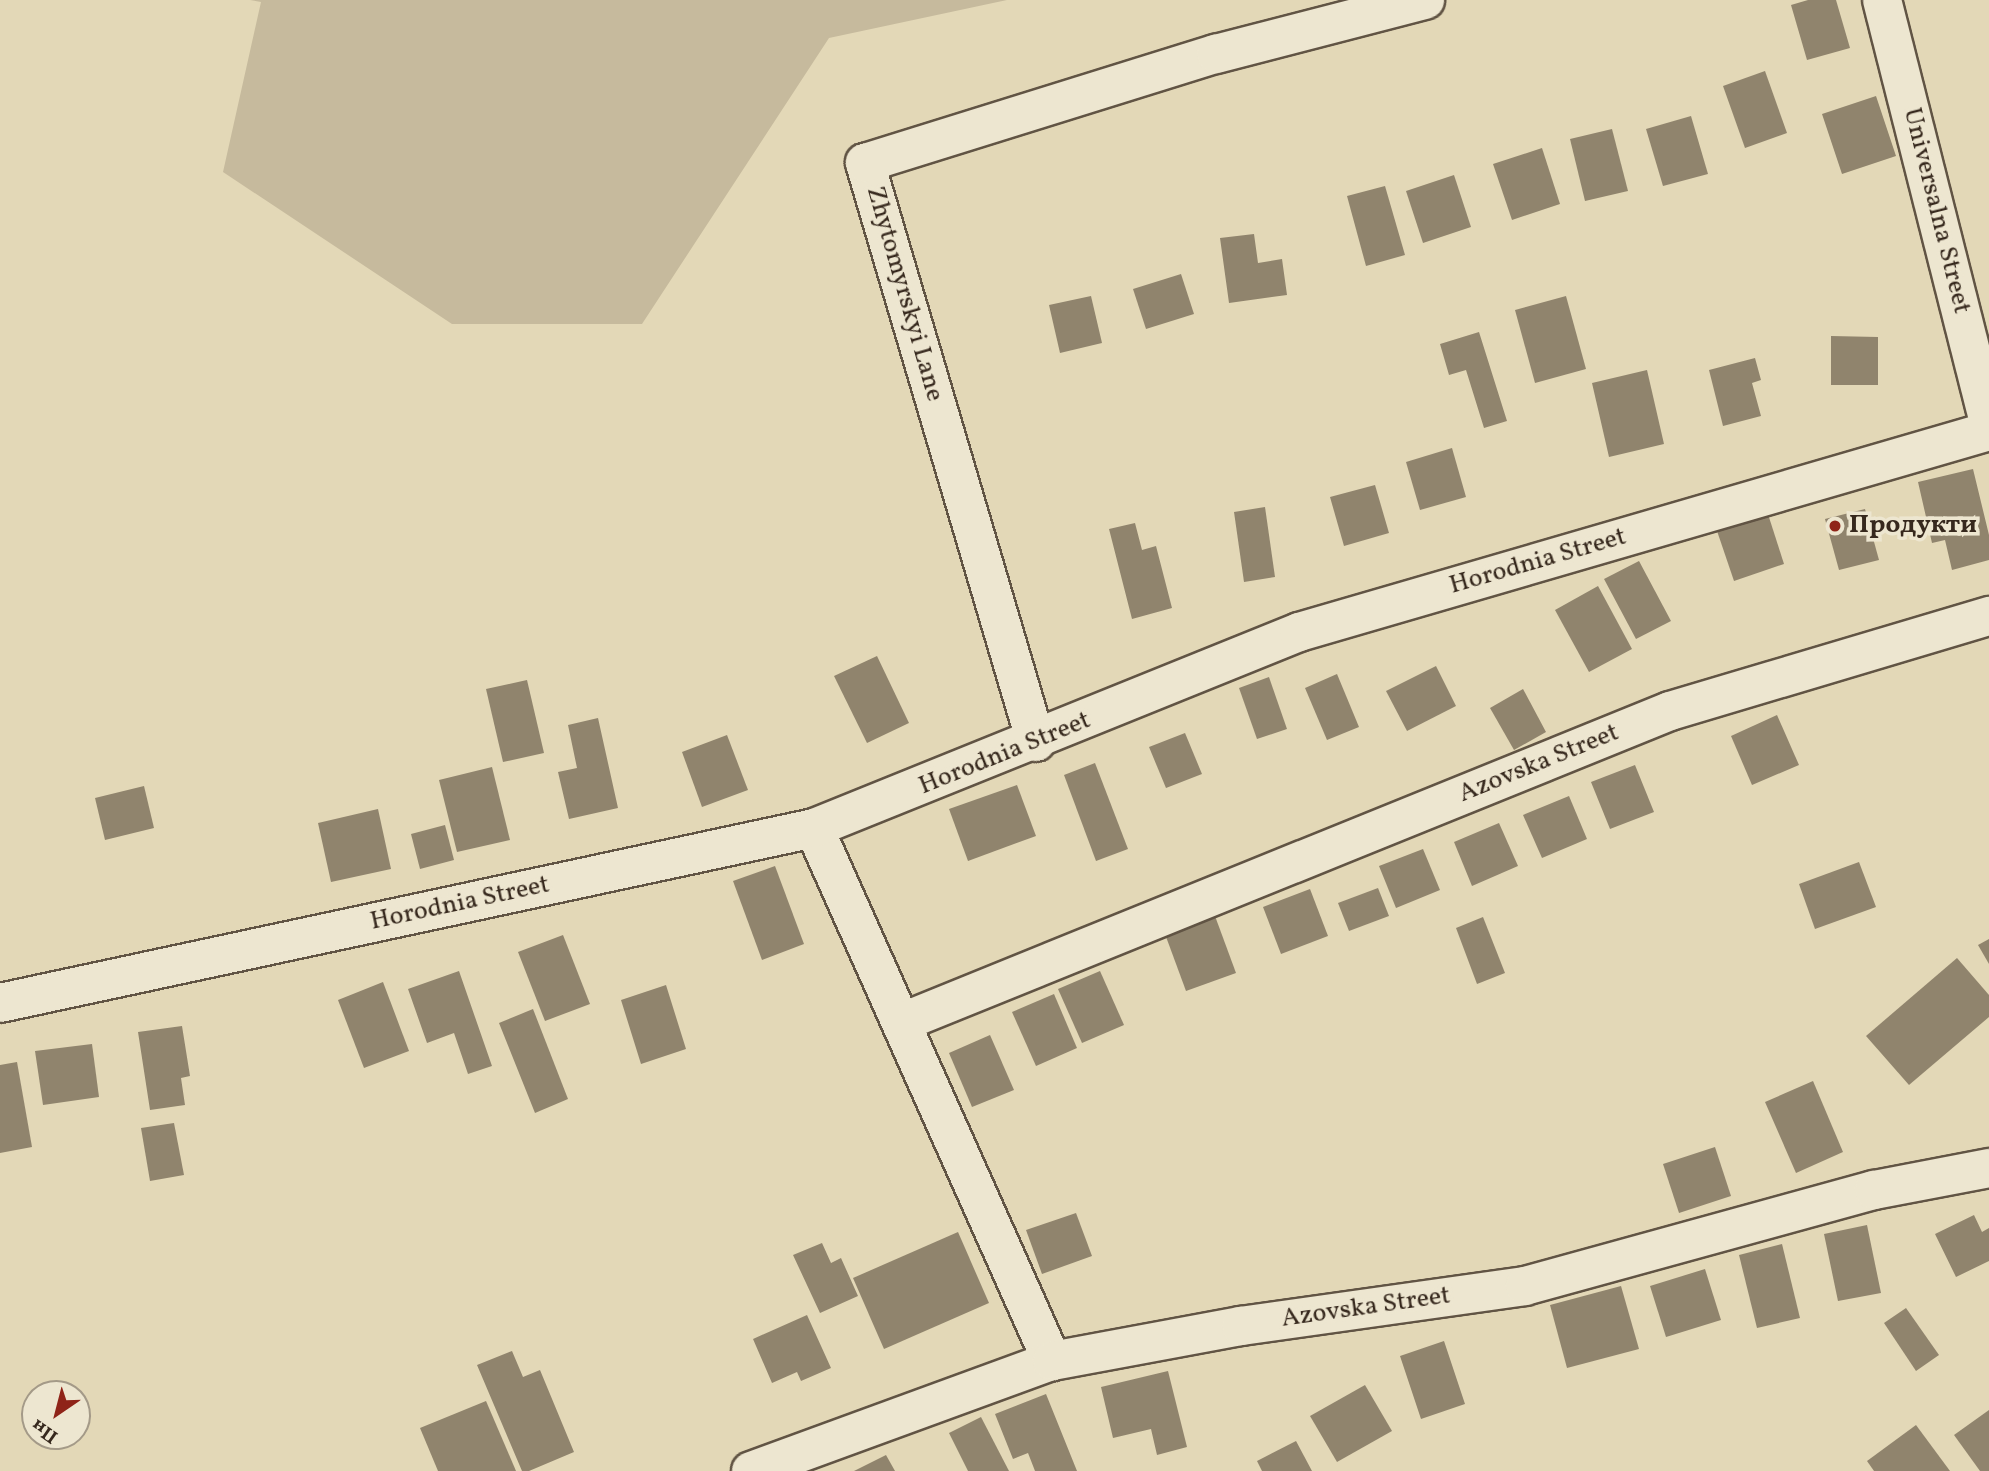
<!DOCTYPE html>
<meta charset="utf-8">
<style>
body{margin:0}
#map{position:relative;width:1989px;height:1471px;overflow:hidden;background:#e3d8b7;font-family:Vollkorn,serif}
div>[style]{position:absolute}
.green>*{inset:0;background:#c6ba9d}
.building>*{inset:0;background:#90846d}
.roads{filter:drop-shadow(2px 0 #615444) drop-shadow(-2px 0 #615444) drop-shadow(0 2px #615444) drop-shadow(0 -2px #615444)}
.minor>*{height:38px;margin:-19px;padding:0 19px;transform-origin:19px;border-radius:19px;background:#ede6d0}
.dots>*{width:19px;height:19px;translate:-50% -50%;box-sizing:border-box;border:4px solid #ede6d0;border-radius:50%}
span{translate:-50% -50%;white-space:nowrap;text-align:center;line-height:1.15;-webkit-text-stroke:7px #ede6d0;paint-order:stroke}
.street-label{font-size:26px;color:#36281d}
.poi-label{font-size:26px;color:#36281d;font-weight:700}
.left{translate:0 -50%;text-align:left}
.north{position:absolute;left:21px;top:1380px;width:70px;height:70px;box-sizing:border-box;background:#ede6d0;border:2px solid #a49a88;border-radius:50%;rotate:215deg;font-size:19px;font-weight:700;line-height:28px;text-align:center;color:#36281d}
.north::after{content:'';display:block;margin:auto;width:24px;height:32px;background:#8f2418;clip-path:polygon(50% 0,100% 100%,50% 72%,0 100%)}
</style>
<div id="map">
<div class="green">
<div style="clip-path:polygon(250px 0,1007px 0,829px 38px,642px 324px,452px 324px,223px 172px,261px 2px)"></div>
</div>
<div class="building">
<div style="clip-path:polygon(1808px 0,1836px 0,1850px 48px,1807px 60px,1791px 5px)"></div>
<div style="clip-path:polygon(1765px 71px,1787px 133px,1745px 148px,1723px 86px)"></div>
<div style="clip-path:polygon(1876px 96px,1896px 156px,1842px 174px,1822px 114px)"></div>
<div style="clip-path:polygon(1691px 116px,1708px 174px,1663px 186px,1646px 129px)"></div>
<div style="clip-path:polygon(1612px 129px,1628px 191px,1585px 201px,1570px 139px)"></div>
<div style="clip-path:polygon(1542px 148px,1560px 204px,1512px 220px,1493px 164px)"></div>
<div style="clip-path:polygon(1454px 175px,1471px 227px,1423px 243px,1406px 191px)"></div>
<div style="clip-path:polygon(1385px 186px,1405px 255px,1366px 266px,1347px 196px)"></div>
<div style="clip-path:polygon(1254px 234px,1258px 263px,1282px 259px,1287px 295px,1229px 303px,1220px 238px)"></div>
<div style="clip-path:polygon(1181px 274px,1194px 314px,1146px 329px,1133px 289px)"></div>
<div style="clip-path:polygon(1091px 296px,1102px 343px,1060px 353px,1049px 305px)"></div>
<div style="clip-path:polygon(1566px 296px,1586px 369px,1535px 383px,1515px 310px)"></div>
<div style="clip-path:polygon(1479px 332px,1507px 421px,1484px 428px,1466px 370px,1449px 375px,1440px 344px)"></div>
<div style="clip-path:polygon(1831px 336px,1878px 337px,1878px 385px,1831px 385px)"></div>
<div style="clip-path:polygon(1755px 358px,1761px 380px,1752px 383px,1761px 416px,1723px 426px,1709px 370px)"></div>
<div style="clip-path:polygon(1647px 370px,1664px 444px,1609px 457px,1592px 383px)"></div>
<div style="clip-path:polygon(1452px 448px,1466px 497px,1420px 510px,1406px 462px)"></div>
<div style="clip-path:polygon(1973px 469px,1989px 535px,1989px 560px,1952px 570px,1945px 540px,1932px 543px,1918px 482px)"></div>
<div style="clip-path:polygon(1375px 485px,1389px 533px,1344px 546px,1330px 497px)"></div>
<div style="clip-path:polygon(1265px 507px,1275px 577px,1244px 582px,1234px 512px)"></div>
<div style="clip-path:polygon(1865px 509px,1879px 560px,1839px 570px,1825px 519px)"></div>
<div style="clip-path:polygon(1767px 511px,1784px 564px,1734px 581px,1716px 528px)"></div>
<div style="clip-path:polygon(1135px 523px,1142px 550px,1156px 546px,1172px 608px,1132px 619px,1109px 529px)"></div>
<div style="clip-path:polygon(1639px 561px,1671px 621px,1636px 639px,1604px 579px)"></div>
<div style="clip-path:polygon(1598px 586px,1632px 649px,1589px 672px,1555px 610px)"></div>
<div style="clip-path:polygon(877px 656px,909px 723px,867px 743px,834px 676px)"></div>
<div style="clip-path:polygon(1436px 666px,1456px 706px,1407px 731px,1386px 691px)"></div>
<div style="clip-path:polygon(1337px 674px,1359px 727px,1327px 740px,1305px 688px)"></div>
<div style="clip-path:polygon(1269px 677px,1287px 729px,1257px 739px,1239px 688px)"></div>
<div style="clip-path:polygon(527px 680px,544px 753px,503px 762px,486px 689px)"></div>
<div style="clip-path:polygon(1523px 689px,1546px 732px,1514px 750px,1490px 708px)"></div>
<div style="clip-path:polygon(1777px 715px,1799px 765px,1752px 785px,1731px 736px)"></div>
<div style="clip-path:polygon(598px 718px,618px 808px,569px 819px,558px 772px,577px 768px,568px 725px)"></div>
<div style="clip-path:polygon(1185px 733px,1202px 774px,1166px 788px,1149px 747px)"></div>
<div style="clip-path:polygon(727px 735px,748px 790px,702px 807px,682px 752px)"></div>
<div style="clip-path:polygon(1095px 763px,1128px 849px,1096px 861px,1064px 775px)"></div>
<div style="clip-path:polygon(1635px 765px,1654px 812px,1610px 829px,1591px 782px)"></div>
<div style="clip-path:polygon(492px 767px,510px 840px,457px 852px,439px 780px)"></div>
<div style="clip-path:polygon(1017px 785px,1036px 836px,968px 861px,949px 809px)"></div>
<div style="clip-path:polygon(144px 786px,154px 828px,105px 840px,95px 798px)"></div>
<div style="clip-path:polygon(1569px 796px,1587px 839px,1542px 858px,1523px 815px)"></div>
<div style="clip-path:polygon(378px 809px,391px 869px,331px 882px,318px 823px)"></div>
<div style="clip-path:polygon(1499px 823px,1518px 866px,1472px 886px,1454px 842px)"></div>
<div style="clip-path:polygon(445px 825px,454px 860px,420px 869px,411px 834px)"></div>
<div style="clip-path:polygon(1423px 849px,1440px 890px,1396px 908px,1379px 866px)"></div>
<div style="clip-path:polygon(1859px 862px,1876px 907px,1815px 929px,1799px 884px)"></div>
<div style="clip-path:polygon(775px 866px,804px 944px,762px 960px,733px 881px)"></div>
<div style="clip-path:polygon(1378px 888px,1389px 916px,1349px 931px,1338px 903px)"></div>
<div style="clip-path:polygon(1310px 889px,1328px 936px,1281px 954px,1263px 907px)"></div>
<div style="clip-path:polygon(1215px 916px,1236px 973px,1186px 991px,1165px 934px)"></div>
<div style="clip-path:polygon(1483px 917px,1505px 973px,1477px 984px,1456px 928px)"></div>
<div style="clip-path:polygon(563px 935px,590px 1004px,545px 1021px,518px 952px)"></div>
<div style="clip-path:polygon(1989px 939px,1989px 964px,1978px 945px)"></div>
<div style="clip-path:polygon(1957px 958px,1989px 995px,1989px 1017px,1909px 1085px,1866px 1036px)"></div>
<div style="clip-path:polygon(459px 971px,492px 1066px,468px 1074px,454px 1033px,427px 1043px,408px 989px)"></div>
<div style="clip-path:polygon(1100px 971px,1124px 1025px,1082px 1043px,1058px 989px)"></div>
<div style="clip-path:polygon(383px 982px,409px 1051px,364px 1068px,338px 1000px)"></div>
<div style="clip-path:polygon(666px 985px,686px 1049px,641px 1064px,621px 1000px)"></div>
<div style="clip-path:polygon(1054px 994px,1077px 1048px,1036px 1066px,1012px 1012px)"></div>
<div style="clip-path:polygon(533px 1009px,568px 1099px,535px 1113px,499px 1023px)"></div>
<div style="clip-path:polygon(182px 1026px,190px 1076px,181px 1078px,185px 1105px,150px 1110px,138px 1032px)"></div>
<div style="clip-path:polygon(990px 1035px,1014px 1090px,972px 1107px,949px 1053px)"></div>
<div style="clip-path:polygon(92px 1044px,99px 1097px,43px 1105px,35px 1051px)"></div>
<div style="clip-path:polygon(17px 1062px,32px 1147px,0 1153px,0 1065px)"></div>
<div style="clip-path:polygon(1813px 1081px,1843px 1152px,1796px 1173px,1765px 1102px)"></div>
<div style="clip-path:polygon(174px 1123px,184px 1175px,150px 1181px,141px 1128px)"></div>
<div style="clip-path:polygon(1715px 1147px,1731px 1196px,1679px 1213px,1663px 1164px)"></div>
<div style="clip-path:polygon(1076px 1213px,1092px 1256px,1042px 1274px,1026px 1230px)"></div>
<div style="clip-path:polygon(1974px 1215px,1982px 1232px,1989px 1228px,1989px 1261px,1956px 1277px,1935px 1234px)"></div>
<div style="clip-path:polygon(1867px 1225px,1881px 1293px,1838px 1301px,1824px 1234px)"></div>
<div style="clip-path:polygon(958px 1232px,989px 1303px,884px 1349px,853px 1278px)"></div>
<div style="clip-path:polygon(822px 1243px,831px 1263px,841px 1258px,858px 1296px,820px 1313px,793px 1255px)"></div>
<div style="clip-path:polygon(1782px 1244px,1800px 1318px,1757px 1328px,1739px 1255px)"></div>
<div style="clip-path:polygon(1705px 1269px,1721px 1320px,1666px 1337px,1650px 1286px)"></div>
<div style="clip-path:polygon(1621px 1286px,1639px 1349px,1567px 1368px,1550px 1305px)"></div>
<div style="clip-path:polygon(1906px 1308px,1939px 1355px,1916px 1371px,1884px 1323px)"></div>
<div style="clip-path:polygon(807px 1315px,831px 1368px,801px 1381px,797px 1372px,772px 1383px,753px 1339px)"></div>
<div style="clip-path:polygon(1444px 1341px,1465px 1404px,1421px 1419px,1400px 1356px)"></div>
<div style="clip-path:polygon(512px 1351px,523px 1377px,540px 1370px,574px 1452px,529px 1471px,522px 1471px,477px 1365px)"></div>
<div style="clip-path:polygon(1168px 1371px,1187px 1447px,1157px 1455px,1151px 1429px,1113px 1438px,1101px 1387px)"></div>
<div style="clip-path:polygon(1365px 1385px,1392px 1431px,1337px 1462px,1310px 1416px)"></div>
<div style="clip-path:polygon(1046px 1394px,1077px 1471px,1035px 1471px,1028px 1453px,1013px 1459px,995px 1414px)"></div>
<div style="clip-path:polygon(486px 1401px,516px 1471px,438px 1471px,420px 1428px)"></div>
<div style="clip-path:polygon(1989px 1410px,1989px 1471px,1980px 1471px,1954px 1435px)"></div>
<div style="clip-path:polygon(981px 1417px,1009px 1471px,968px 1471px,949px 1433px)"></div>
<div style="clip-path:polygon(1916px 1425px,1950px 1471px,1874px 1471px,1867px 1461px)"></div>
<div style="clip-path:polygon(1296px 1441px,1312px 1471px,1262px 1471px,1257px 1461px)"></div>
<div style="clip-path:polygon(886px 1455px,895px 1471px,854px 1471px)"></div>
</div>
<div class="roads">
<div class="minor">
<div style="left:1882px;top:0;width:435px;rotate:75.8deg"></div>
<div style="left:1036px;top:742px;width:604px;rotate:-106.45deg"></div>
<div style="left:865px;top:163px;width:368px;rotate:-17.3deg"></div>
<div style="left:1216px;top:54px;width:216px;rotate:-14.5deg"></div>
<div style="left:814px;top:828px;width:584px;rotate:65.94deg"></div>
<div style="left:0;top:1003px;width:833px;rotate:-12.13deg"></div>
<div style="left:814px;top:828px;width:523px;rotate:-22deg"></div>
<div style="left:1299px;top:632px;width:719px;rotate:-16.24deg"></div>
<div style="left:905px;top:1021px;width:825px;rotate:-22.06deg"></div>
<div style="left:1670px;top:711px;width:333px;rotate:-16.6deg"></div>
<div style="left:751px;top:1471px;width:320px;rotate:-20.1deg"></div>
<div style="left:1052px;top:1361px;width:192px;rotate:-10.5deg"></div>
<div style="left:1241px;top:1326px;width:287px;rotate:-8deg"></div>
<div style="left:1525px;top:1286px;width:362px;rotate:-15.4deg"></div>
<div style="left:1874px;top:1190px;width:117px;rotate:-10.8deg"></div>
</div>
</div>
<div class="dots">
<div style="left:1835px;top:526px;background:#8f2418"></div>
</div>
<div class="street-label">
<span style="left:1936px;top:211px;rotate:76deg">Universalna Street</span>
<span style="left:904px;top:294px;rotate:74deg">Zhytomyrskyi Lane</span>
<span style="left:1538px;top:562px;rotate:-16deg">Horodnia Street</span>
<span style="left:1005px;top:754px;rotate:-22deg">Horodnia Street</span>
<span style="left:1539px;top:764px;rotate:-22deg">Azovska Street</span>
<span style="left:460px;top:904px;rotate:-12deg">Horodnia Street</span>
<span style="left:1366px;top:1308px;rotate:-8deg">Azovska Street</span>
</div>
<div class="poi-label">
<span class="left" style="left:1849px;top:526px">Продукти</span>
</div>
<div class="north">Пн</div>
</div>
